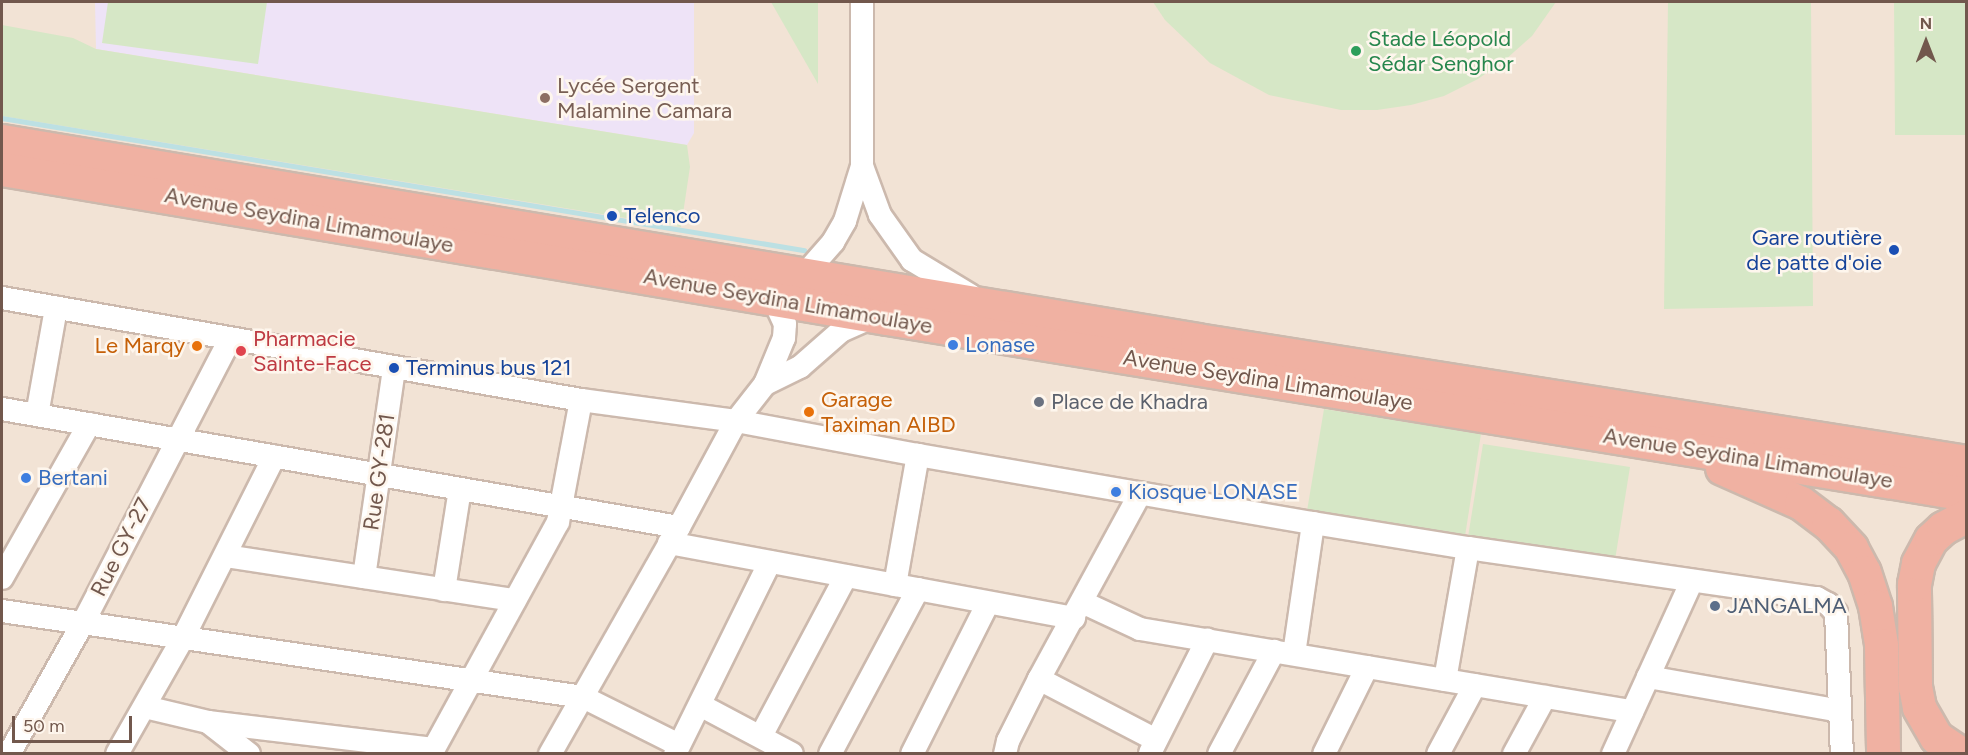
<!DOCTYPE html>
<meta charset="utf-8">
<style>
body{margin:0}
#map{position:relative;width:1968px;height:755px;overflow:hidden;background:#fbf1e7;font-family:Figtree,sans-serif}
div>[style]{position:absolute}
.residential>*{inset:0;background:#f2e3d5}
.education>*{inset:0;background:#eee3f7}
.green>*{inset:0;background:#d6e7c6}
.stream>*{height:4.5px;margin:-2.25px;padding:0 2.25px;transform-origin:2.25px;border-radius:2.25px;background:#bce0e3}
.roads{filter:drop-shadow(2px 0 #ccb9ad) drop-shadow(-2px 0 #ccb9ad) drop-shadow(0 2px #ccb9ad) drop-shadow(0 -2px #ccb9ad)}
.minor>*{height:22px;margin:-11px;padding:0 11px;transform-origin:11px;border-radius:11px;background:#fff}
.highway>*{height:33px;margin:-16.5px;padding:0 16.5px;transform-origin:16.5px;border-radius:16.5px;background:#f0b1a2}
.dots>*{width:16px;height:16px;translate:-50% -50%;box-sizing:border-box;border:3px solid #fef6ed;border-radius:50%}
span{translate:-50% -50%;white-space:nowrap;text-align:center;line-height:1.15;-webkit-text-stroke:5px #fef6ed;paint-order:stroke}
.leisure-label{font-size:22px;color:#27864d}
.left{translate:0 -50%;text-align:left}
.education-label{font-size:22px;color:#785e54}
.transit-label{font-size:22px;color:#164399}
.right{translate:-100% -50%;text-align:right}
.street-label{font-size:22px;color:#72584d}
.health-label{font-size:22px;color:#be3a42}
.shop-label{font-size:22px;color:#366cbe}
.food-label{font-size:22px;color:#c56008}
.worship-label{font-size:22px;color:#5b616d}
.service-label{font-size:22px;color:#4e5e75}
.frame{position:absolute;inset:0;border:3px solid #72584d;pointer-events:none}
.north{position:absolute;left:1896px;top:12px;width:60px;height:60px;-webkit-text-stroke:4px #fef6ed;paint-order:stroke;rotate:0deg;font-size:16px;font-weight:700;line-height:24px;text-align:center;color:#72584d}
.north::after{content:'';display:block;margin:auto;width:21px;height:27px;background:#72584d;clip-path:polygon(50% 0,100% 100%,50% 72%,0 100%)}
.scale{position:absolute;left:12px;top:716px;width:120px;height:27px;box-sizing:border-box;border:3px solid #72584d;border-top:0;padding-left:8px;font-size:18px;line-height:21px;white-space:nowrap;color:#72584d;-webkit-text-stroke:4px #fef6ed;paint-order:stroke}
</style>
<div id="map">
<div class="residential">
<div style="clip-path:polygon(2px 2px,1966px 2px,1966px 753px,2px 753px)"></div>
</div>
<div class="education">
<div style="clip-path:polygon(95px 2px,694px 2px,694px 133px,687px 145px,96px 49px)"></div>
</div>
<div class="green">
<div style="clip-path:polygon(108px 2px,267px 2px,258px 64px,102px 43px)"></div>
<div style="clip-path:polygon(771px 2px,818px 2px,818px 84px)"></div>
<div style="clip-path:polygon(1153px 2px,1556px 2px,1532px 36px,1505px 60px,1478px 79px,1444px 96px,1411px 105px,1377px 110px,1341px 110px,1269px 95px,1210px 63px,1165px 20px)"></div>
<div style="clip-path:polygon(1668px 2px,1811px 2px,1813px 306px,1664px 309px)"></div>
<div style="clip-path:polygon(1894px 2px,1966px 2px,1966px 135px,1895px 135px)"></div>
<div style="clip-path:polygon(2px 25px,73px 38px,96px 49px,687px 145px,690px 167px,681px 227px,2px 116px)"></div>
<div style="clip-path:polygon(1324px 409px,1481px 434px,1465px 536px,1307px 511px)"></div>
<div style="clip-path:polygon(1483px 444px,1630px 467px,1615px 560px,1468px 537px)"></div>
</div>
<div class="stream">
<div style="left:2px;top:118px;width:813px;rotate:9.35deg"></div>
</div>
<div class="roads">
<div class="minor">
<div style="left:862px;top:166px;width:52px;rotate:69.8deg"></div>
<div style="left:880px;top:215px;width:55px;rotate:54.6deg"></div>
<div style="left:912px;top:260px;width:68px;rotate:31.1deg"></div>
<div style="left:805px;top:274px;width:43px;rotate:-48.8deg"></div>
<div style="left:833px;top:242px;width:24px;rotate:-60deg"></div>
<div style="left:845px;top:221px;width:58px;rotate:-72.8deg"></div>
<div style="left:862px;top:166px;width:164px;rotate:-90deg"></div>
<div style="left:2px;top:298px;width:588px;rotate:9.99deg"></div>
<div style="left:581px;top:400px;width:156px;rotate:7.7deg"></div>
<div style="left:736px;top:421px;width:185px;rotate:10.6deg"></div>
<div style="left:918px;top:455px;width:401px;rotate:9.8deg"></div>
<div style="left:1313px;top:523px;width:157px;rotate:9.2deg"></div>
<div style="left:1468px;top:548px;width:353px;rotate:8.2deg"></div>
<div style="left:1817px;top:598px;width:13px;rotate:29deg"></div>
<div style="left:1828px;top:604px;width:12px;rotate:48deg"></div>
<div style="left:1836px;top:613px;width:141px;rotate:87.6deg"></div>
<div style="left:765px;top:384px;width:39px;rotate:-26deg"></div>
<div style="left:800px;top:367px;width:55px;rotate:-41.3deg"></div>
<div style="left:841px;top:331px;width:37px;rotate:-24deg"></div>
<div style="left:2px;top:409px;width:687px;rotate:9.89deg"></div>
<div style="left:37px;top:415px;width:109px;rotate:-79.9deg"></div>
<div style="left:669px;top:543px;width:412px;rotate:10.5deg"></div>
<div style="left:226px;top:556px;width:292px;rotate:8.7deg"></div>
<div style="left:364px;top:577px;width:211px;rotate:-81.8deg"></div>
<div style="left:2px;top:578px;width:177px;rotate:-60.5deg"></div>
<div style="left:895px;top:585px;width:132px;rotate:-80deg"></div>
<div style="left:444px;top:590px;width:102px;rotate:-81deg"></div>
<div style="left:1082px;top:602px;width:64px;rotate:25deg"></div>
<div style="left:1140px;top:629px;width:499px;rotate:9.5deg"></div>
<div style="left:2px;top:611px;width:587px;rotate:8.42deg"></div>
<div style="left:583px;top:697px;width:107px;rotate:26.6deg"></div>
<div style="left:1294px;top:654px;width:132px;rotate:-81.7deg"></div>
<div style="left:1648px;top:677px;width:195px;rotate:10deg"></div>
<div style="left:1039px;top:679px;width:132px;rotate:27.5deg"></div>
<div style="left:1445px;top:680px;width:134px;rotate:-80.1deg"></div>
<div style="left:700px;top:705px;width:104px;rotate:28deg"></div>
<div style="left:145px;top:707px;width:65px;rotate:13.4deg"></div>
<div style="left:208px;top:722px;width:227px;rotate:6.8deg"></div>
<div style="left:208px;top:722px;width:52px;rotate:38deg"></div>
<div style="left:761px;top:736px;width:181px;rotate:-62deg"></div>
<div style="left:1150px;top:753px;width:127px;rotate:-63.2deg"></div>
<div style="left:9px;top:754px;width:153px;rotate:-60.6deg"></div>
<div style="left:84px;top:621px;width:318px;rotate:-62.6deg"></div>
<div style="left:117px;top:754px;width:133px;rotate:-60.4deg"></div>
<div style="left:183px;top:638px;width:203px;rotate:-63.3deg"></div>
<div style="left:431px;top:754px;width:264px;rotate:-61.3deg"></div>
<div style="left:558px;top:522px;width:124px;rotate:-79.3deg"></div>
<div style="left:550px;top:754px;width:261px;rotate:-60.4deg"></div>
<div style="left:679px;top:527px;width:120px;rotate:-61.7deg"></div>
<div style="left:736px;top:421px;width:47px;rotate:-51.9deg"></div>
<div style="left:765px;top:384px;width:50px;rotate:-67.6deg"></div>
<div style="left:784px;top:338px;width:14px;rotate:-86deg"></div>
<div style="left:785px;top:324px;width:29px;rotate:-115deg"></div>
<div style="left:675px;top:754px;width:214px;rotate:-63.7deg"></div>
<div style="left:830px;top:754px;width:187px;rotate:-61.9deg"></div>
<div style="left:912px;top:754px;width:169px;rotate:-63.3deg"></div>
<div style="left:1005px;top:754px;width:13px;rotate:-77deg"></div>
<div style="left:1008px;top:741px;width:69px;rotate:-63.4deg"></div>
<div style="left:1039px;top:679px;width:211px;rotate:-61.4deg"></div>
<div style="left:1219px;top:754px;width:117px;rotate:-61.9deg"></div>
<div style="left:1324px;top:754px;width:97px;rotate:-63.7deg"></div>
<div style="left:1438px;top:754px;width:78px;rotate:-61.8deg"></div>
<div style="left:1514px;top:754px;width:65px;rotate:-61.5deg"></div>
<div style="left:1613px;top:754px;width:190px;rotate:-65.5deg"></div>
</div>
<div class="highway">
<div style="left:2px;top:141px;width:1211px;rotate:9.45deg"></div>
<div style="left:1197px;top:340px;width:779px;rotate:9.01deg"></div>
<div style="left:2px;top:169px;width:897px;rotate:9.56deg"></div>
<div style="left:887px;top:318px;width:1093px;rotate:9.26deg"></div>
<div style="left:1722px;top:468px;width:86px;rotate:23.9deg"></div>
<div style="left:1801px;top:503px;width:34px;rotate:37deg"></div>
<div style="left:1828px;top:523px;width:34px;rotate:47deg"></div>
<div style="left:1851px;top:548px;width:27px;rotate:62deg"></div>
<div style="left:1864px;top:572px;width:36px;rotate:72deg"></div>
<div style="left:1875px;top:606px;width:39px;rotate:81deg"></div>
<div style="left:1881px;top:645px;width:109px;rotate:88.9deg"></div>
<div style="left:1961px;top:754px;width:30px;rotate:-146deg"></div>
<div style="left:1936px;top:737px;width:34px;rotate:-120deg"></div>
<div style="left:1919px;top:707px;width:20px;rotate:-101deg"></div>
<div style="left:1915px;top:687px;width:103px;rotate:-90.6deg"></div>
<div style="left:1914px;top:584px;width:21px;rotate:-79deg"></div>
<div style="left:1918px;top:563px;width:27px;rotate:-62deg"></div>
<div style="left:1931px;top:539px;width:16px;rotate:-43deg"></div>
<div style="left:1943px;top:528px;width:26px;rotate:-28deg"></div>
</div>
</div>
<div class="dots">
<div style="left:1356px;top:51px;background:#2e9e5b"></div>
<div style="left:545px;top:98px;background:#8d6e63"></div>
<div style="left:612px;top:216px;background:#1a4fb4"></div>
<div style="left:1894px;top:250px;background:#1a4fb4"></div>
<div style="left:953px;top:345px;background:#3f7fe0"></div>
<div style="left:197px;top:346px;background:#e8710a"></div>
<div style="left:241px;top:351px;background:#e0444e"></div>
<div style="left:394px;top:368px;background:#1a4fb4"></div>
<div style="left:1039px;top:402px;background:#6b7280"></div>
<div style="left:809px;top:412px;background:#e8710a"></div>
<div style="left:26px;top:478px;background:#3f7fe0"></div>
<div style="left:1116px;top:492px;background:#3f7fe0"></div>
<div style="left:1715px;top:606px;background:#5c6f8a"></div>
</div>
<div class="leisure-label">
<span class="left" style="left:1368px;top:51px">Stade Léopold<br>Sédar Senghor</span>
</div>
<div class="education-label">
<span class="left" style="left:557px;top:98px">Lycée Sergent<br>Malamine Camara</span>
</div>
<div class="transit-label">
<span class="left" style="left:624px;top:216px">Telenco</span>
<span class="right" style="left:1882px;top:250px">Gare routière<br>de patte d'oie</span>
<span class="left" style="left:406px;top:368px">Terminus bus 121</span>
</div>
<div class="street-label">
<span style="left:309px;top:220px;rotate:10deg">Avenue Seydina Limamoulaye</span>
<span style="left:788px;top:301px;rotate:10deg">Avenue Seydina Limamoulaye</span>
<span style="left:1268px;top:380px;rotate:9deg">Avenue Seydina Limamoulaye</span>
<span style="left:1748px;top:458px;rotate:9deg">Avenue Seydina Limamoulaye</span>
<span style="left:379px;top:472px;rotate:-82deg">Rue GY-281</span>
<span style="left:121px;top:547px;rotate:-63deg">Rue GY-27</span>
</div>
<div class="health-label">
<span class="left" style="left:253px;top:351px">Pharmacie<br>Sainte-Face</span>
</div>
<div class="shop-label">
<span class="left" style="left:965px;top:345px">Lonase</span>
<span class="left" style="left:38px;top:478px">Bertani</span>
<span class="left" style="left:1128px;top:492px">Kiosque LONASE</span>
</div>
<div class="food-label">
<span class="right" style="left:185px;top:346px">Le Marqy</span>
<span class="left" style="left:821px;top:412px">Garage<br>Taximan AIBD</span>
</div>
<div class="worship-label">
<span class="left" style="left:1051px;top:402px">Place de Khadra</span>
</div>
<div class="service-label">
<span class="left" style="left:1727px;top:606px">JANGALMA</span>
</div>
<div class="frame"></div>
<div class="north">N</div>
<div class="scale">50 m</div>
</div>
